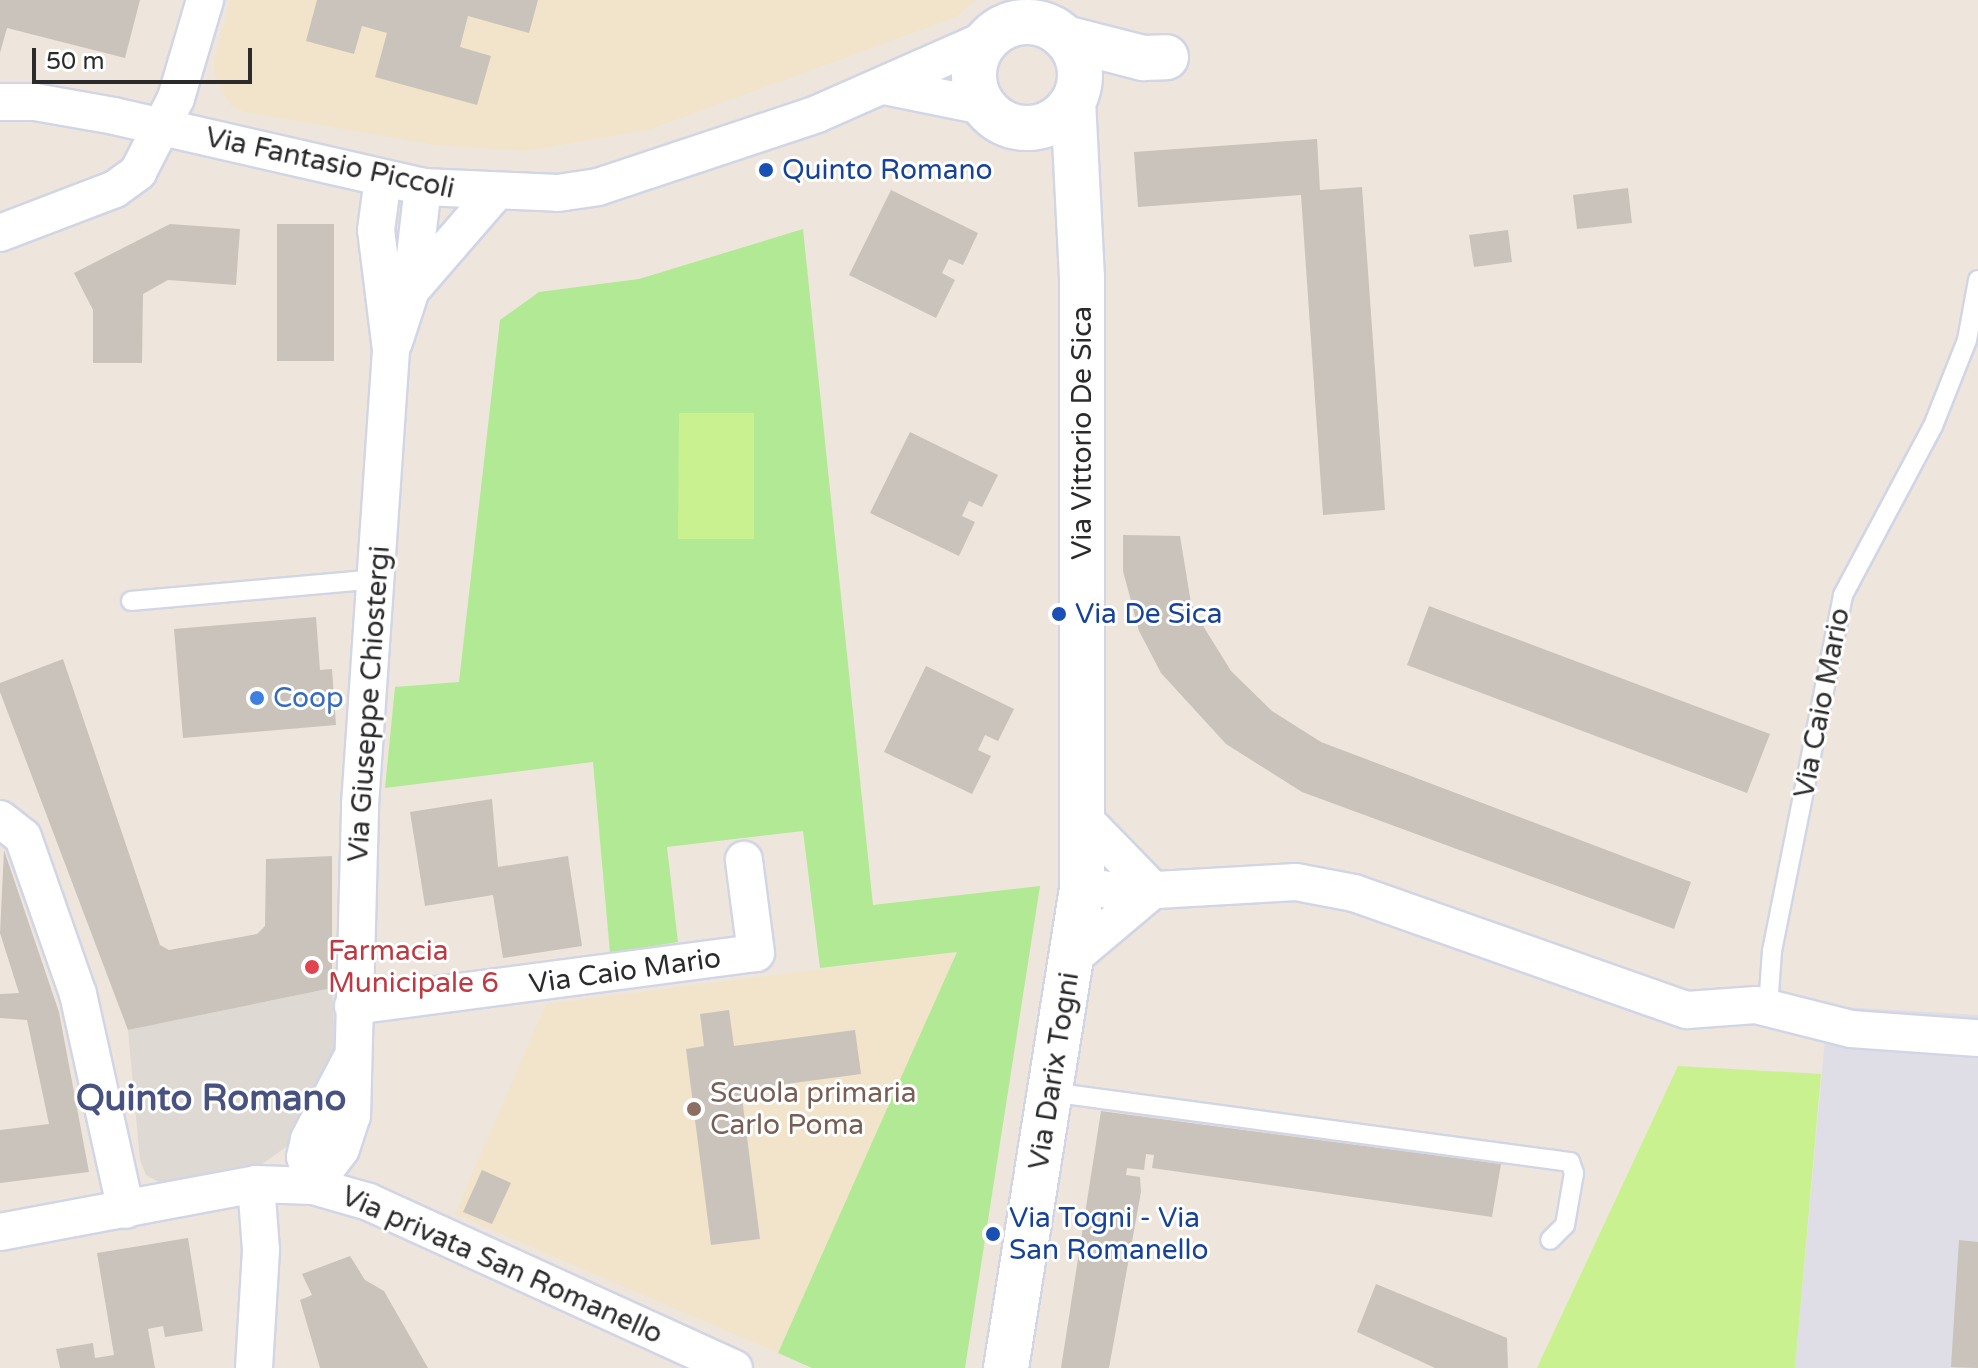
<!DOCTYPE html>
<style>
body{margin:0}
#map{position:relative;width:1978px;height:1368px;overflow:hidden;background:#eee6dc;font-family:"Varela Round",sans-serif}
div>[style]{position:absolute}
.industrial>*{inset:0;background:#dfdde6}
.education>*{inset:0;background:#f1e4ca}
.green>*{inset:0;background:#b2e994}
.pitch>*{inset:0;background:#c9f18f}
.plaza>*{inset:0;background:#ded9d3}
.building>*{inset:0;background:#c9c3bb}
.roads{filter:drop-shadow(2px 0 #d1d5e5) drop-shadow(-2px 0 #d1d5e5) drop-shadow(0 2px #d1d5e5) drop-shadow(0 -2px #d1d5e5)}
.lane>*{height:18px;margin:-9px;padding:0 9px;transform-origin:9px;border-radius:9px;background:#fff}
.street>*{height:36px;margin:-18px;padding:0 18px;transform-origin:18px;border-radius:18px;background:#fff}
.secondary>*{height:44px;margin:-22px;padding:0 22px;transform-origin:22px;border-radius:22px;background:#fff}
.secondary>.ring{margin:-22px;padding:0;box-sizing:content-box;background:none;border:44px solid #fff;border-radius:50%}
.dots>*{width:22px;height:22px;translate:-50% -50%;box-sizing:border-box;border:4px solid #fff;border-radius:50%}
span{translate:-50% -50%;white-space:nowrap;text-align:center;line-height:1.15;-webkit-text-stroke:6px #fff;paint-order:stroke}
.street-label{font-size:28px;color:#2b2b2b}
.transit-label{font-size:28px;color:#164399}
.left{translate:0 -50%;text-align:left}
.shop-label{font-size:28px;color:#366cbe}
.health-label{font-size:28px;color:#be3a42}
.education-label{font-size:28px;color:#785e54}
.district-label{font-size:36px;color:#475280;font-weight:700}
.scale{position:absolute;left:32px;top:48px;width:220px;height:36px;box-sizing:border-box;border:4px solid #2b2b2b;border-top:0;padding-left:10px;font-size:24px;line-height:28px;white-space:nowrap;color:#2b2b2b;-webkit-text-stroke:6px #fff;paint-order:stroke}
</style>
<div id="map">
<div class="industrial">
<div style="clip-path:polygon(1828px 1006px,1978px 1015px,1978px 1368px,1795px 1368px)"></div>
</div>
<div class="education">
<div style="clip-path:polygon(230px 0,976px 0,956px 17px,648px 130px,526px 151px,436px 145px,244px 112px,230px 105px,215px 77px,214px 61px)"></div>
<div style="clip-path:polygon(958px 952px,778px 1353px,455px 1214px,546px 1004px)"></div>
</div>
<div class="green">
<div style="clip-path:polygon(803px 229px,873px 905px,1040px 886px,965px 1368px,812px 1368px,778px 1353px,957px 952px,820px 968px,803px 831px,667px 847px,678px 942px,610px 953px,593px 762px,385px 788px,395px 687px,459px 682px,500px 320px,539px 292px,639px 279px)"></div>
</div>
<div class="pitch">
<div style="clip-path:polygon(679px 413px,754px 413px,754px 539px,678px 539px)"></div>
<div style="clip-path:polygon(1678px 1066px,1821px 1074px,1795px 1368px,1537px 1368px)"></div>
</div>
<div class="plaza">
<div style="clip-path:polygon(332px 988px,335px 1049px,321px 1096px,297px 1139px,261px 1165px,162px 1184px,146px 1175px,140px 1160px,128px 1030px)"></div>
</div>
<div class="building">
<div style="clip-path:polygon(0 0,140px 0,125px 58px,7px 28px,0 53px)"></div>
<div style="clip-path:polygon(317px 0,538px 0,529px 33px,468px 16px,460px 47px,491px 56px,477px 105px,375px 77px,387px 33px,362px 26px,354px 54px,306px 41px)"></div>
<div style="clip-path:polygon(1317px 139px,1320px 190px,1362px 187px,1385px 510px,1323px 515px,1301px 195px,1138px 207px,1134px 152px)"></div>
<div style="clip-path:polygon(1628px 188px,1632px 223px,1577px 229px,1573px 195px)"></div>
<div style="clip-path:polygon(891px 190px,978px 233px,963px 265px,949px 259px,942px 273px,955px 280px,936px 318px,849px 275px)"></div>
<div style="clip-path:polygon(170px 224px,240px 229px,236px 285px,168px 280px,143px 294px,142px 363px,93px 363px,93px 310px,74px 273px)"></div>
<div style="clip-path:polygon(277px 224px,334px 224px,334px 361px,277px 361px)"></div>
<div style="clip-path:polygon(1508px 230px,1512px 262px,1474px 267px,1469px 235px)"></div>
<div style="clip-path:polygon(910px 432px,998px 475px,982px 507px,969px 501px,962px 516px,975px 522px,959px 556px,870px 513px)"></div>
<div style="clip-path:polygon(1123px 535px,1180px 536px,1191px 603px,1205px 629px,1231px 671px,1272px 711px,1321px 742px,1691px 882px,1674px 929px,1302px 792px,1226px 744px,1161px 673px,1139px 631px,1123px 571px)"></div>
<div style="clip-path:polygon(1429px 606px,1770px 734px,1747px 793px,1407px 665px)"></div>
<div style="clip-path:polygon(316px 617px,320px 670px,332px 669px,336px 725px,183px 738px,174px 629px)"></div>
<div style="clip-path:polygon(63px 659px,160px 945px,169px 950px,257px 934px,265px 926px,266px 859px,332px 856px,332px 988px,128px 1030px,0 692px,0 683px)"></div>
<div style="clip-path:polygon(926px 666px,1014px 709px,998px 741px,985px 735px,978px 750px,991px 756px,972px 794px,884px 752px)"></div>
<div style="clip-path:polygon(492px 799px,498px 867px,568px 856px,582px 946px,503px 958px,493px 895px,425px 906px,410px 812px)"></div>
<div style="clip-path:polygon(4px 850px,59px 1012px,89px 1172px,0 1183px,0 1130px,49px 1124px,27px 1020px,0 1018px,0 994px,19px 993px,0 933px)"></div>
<div style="clip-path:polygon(729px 1010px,734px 1046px,855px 1030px,861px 1074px,741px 1090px,760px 1239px,711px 1245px,686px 1049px,704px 1046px,700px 1014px)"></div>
<div style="clip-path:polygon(1101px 1111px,1501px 1164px,1492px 1217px,1152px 1168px,1154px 1155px,1146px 1154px,1144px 1170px,1127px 1168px,1126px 1175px,1140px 1177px,1141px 1192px,1109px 1368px,1061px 1368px)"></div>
<div style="clip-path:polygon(482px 1170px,511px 1183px,492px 1224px,463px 1212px)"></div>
<div style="clip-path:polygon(188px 1238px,203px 1331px,165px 1337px,163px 1326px,148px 1329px,155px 1368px,60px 1368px,56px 1349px,93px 1343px,95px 1358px,114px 1355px,97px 1253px)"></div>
<div style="clip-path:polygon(1959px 1240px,1978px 1242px,1978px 1368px,1951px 1367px)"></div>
<div style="clip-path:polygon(350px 1256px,365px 1280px,384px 1291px,428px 1368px,320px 1368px,300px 1300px,312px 1295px,302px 1274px)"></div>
<div style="clip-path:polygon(1376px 1284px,1507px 1338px,1508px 1368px,1435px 1368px,1357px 1332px)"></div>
</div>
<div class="roads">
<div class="lane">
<div style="left:131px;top:601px;width:247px;rotate:-5.1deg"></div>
<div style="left:1768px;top:1008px;width:57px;rotate:-86deg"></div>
<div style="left:1772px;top:951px;width:363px;rotate:-78.7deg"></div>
<div style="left:1843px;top:595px;width:191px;rotate:-62deg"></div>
<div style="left:1933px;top:426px;width:92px;rotate:-68.4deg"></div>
<div style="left:1967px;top:340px;width:61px;rotate:-79.6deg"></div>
<div style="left:1050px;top:1092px;width:525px;rotate:7.67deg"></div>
<div style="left:1570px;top:1162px;width:12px;rotate:70deg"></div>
<div style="left:1574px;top:1173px;width:53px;rotate:99.8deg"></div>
<div style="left:1565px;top:1225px;width:21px;rotate:135deg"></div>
</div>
<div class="street">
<div style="left:884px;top:86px;width:101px;rotate:11.4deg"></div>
<div style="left:0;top:102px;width:35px"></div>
<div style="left:35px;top:102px;width:80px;rotate:10deg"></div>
<div style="left:114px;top:116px;width:317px;rotate:12.9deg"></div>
<div style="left:423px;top:187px;width:135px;rotate:2.5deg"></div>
<div style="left:558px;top:193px;width:40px;rotate:-8.5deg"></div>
<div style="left:598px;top:187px;width:231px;rotate:-18.4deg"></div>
<div style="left:817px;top:114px;width:186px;rotate:-23.8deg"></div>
<div style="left:0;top:233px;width:123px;rotate:-20.9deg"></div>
<div style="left:115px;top:189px;width:29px;rotate:-36deg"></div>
<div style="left:138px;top:172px;width:83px;rotate:-62.8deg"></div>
<div style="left:176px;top:98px;width:102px;rotate:-73.5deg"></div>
<div style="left:411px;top:290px;width:128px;rotate:-49.1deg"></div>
<div style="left:394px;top:342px;width:55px;rotate:-71.9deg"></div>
<div style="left:411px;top:290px;width:104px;rotate:-83.4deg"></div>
<div style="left:1083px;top:818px;width:100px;rotate:45.8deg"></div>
<div style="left:0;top:819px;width:29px;rotate:38deg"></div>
<div style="left:23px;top:837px;width:166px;rotate:70.7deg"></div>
<div style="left:78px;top:994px;width:221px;rotate:77.5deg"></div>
<div style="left:1082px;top:886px;width:40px;rotate:8.5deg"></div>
<div style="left:1122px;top:892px;width:174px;rotate:-3.3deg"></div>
<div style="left:1296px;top:882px;width:59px;rotate:10.7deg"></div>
<div style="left:1354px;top:893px;width:353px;rotate:19.4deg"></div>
<div style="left:1687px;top:1010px;width:69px;rotate:-4.1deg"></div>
<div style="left:1756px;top:1005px;width:98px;rotate:14.2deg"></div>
<div style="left:1851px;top:1029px;width:127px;rotate:4.1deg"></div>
<div style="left:1071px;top:959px;width:107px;rotate:-40.1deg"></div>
<div style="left:353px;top:1006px;width:406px;rotate:-7.5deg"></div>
<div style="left:756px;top:953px;width:94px;rotate:-97.4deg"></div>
<div style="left:313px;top:1186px;width:46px;rotate:-52.9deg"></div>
<div style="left:341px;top:1149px;width:35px;rotate:-72deg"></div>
<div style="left:352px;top:1116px;width:311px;rotate:-88.5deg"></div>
<div style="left:360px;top:805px;width:456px;rotate:-86.1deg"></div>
<div style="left:391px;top:350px;width:121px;rotate:-97.1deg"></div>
<div style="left:376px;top:230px;width:52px;rotate:-82.3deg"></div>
<div style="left:313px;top:1186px;width:30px;rotate:-105deg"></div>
<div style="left:305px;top:1157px;width:18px;rotate:-77deg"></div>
<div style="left:309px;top:1139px;width:88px;rotate:-62.3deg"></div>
<div style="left:0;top:1232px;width:260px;rotate:-10.6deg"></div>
<div style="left:256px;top:1184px;width:57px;rotate:2deg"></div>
<div style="left:313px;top:1186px;width:58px;rotate:15.9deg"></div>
<div style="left:369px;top:1202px;width:401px;rotate:24.5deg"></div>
<div style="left:254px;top:1368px;width:118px;rotate:-86.6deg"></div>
<div style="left:261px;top:1250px;width:66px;rotate:-94.3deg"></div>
</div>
<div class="secondary">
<div class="ring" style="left:974px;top:22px;width:62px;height:62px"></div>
<div style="left:1065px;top:38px;width:81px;rotate:14.4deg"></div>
<div style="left:1143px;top:58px;width:23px;rotate:-2deg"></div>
<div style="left:1006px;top:1368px;width:488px;rotate:-81deg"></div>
<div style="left:1082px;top:886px;width:608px;rotate:-90deg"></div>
<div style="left:1082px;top:278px;width:176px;rotate:-92.9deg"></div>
</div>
</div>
<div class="dots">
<div style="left:766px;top:170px;background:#1a4fb4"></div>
<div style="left:1059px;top:614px;background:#1a4fb4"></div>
<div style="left:257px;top:698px;background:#3f7fe0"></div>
<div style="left:312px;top:967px;background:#e0444e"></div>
<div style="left:694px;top:1109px;background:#8d6e63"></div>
<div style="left:993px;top:1234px;background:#1a4fb4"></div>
</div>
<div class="street-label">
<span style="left:330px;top:163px;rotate:12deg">Via Fantasio Piccoli</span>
<span style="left:1082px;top:433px;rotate:-90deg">Via Vittorio De Sica</span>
<span style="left:1822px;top:703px;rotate:-79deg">Via Caio Mario</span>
<span style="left:369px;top:704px;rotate:-86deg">Via Giuseppe Chiostergi</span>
<span style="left:625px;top:971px;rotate:-8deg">Via Caio Mario</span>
<span style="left:1054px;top:1071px;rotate:-81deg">Via Darix Togni</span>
<span style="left:502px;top:1265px;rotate:24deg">Via privata San Romanello</span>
</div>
<div class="transit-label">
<span class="left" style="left:782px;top:170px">Quinto Romano</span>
<span class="left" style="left:1075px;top:614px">Via De Sica</span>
<span class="left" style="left:1009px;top:1234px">Via Togni - Via<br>San Romanello</span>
</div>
<div class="shop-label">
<span class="left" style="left:273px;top:698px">Coop</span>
</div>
<div class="health-label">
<span class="left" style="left:328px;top:967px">Farmacia<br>Municipale 6</span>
</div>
<div class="education-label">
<span class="left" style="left:710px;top:1109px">Scuola primaria<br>Carlo Poma</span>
</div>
<div class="district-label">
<span style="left:211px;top:1099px">Quinto Romano</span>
</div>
<div class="scale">50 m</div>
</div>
